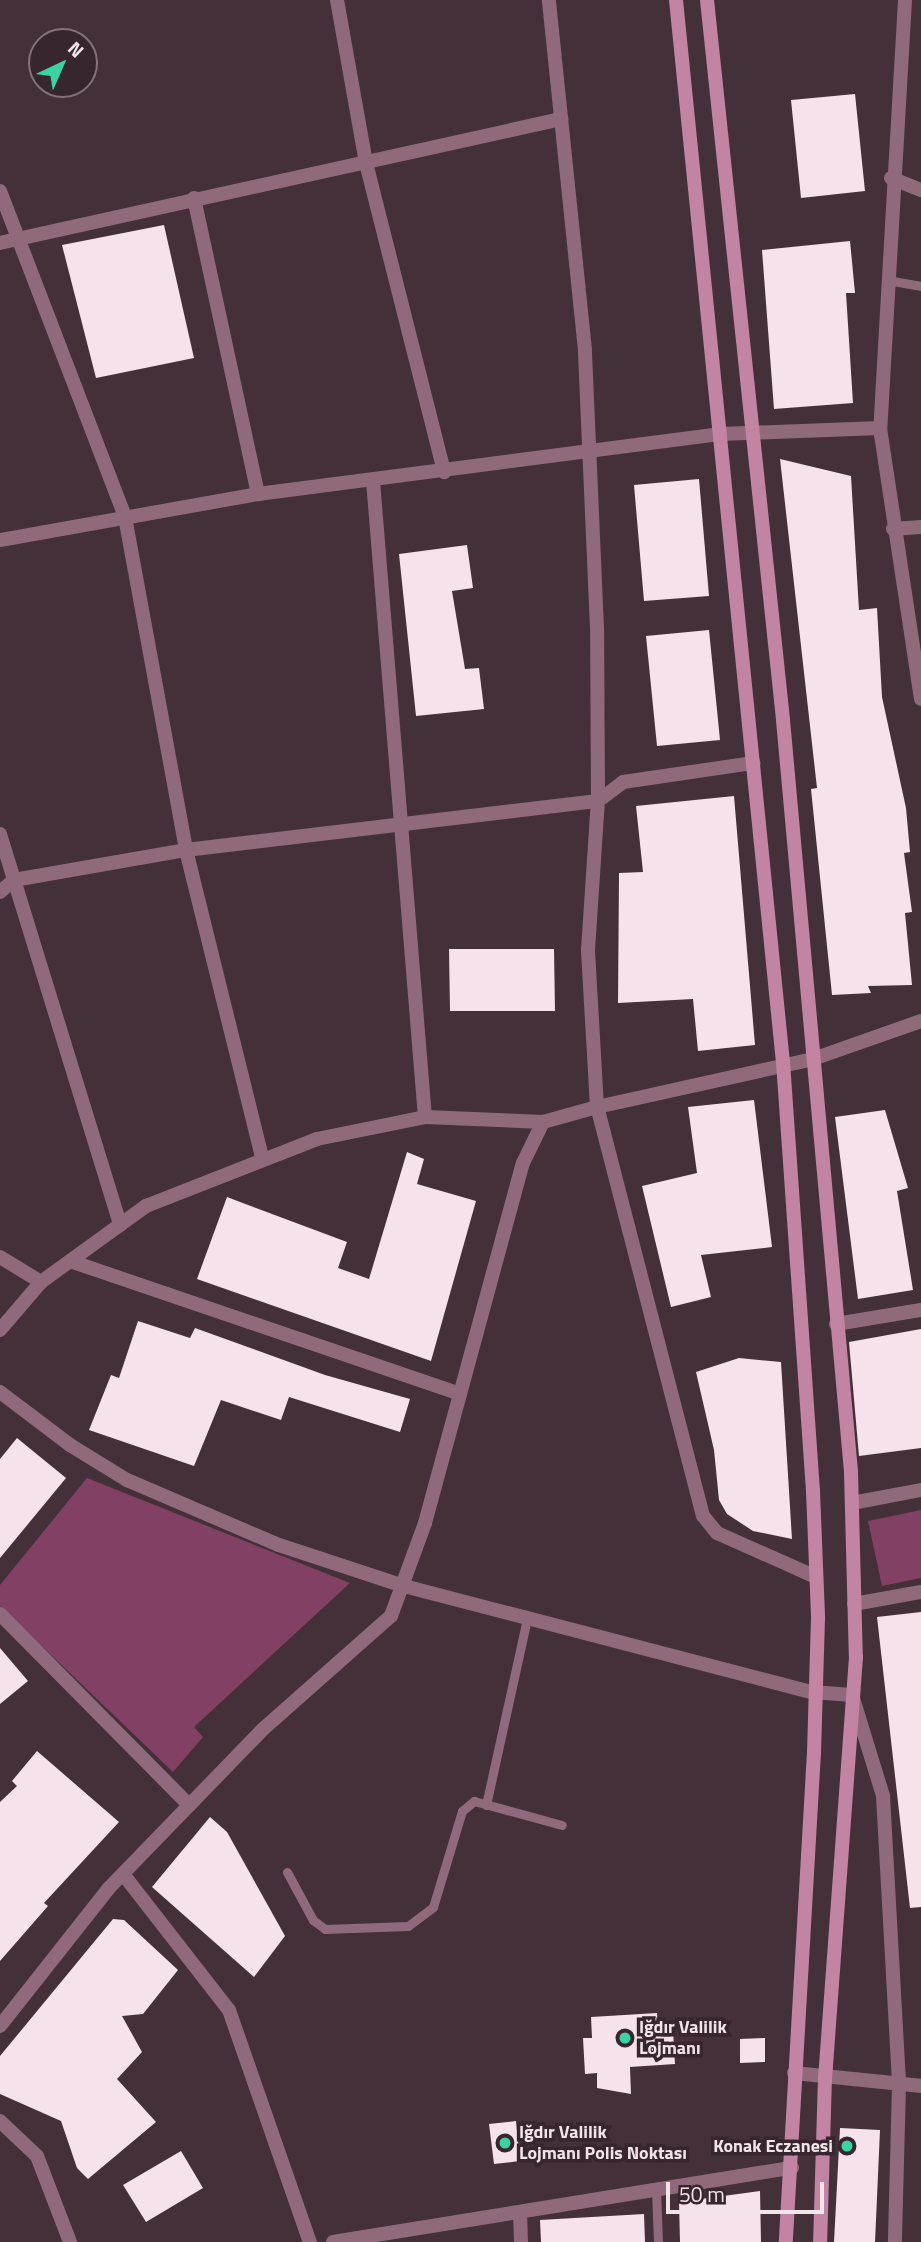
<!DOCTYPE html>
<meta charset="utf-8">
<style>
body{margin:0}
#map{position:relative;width:921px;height:2242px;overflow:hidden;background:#433039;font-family:"Titillium Web",sans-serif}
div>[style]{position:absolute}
.green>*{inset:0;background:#824064}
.building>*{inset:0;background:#f6e2eb}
.lane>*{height:9px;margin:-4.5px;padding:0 4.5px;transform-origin:4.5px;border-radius:4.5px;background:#91697d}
.street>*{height:14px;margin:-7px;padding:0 7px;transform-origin:7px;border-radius:7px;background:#91697d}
.secondary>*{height:14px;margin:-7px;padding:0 7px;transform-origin:7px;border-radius:7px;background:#c384a4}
.dots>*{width:19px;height:19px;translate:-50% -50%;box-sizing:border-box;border:4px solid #38262f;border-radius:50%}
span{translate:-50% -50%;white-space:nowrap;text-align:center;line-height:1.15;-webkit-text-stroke:7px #38262f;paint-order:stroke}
.poi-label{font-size:18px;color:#f1e5ea;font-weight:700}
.left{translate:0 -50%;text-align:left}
.right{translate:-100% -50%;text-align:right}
.north{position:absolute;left:28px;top:28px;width:70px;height:70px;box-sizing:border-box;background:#38262f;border:2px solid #82727a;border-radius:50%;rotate:44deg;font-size:19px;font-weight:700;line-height:28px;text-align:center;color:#f1e5ea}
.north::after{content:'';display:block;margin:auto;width:24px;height:32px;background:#39d4a5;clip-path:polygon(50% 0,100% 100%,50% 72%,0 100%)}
.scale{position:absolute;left:666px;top:2182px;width:158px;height:32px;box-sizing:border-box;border:4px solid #f1e5ea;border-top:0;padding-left:9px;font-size:21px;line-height:24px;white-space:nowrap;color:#f1e5ea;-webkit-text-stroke:5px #38262f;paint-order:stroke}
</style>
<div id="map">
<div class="green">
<div style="clip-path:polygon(87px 1478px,350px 1583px,194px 1727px,203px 1737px,173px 1772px,0 1606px,0 1585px)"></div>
<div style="clip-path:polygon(921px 1510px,921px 1578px,882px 1586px,868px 1521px)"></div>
</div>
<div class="building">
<div style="clip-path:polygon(855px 94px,865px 191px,801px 198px,791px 100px)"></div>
<div style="clip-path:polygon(164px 225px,194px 358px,96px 378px,62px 245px)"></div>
<div style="clip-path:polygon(850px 241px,855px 293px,846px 293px,853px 403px,774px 409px,762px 250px)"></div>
<div style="clip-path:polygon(780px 459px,851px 476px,859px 610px,877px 608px,882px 697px,906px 808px,910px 852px,904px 853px,912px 912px,905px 913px,912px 985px,868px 986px,871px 993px,832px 995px,811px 789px,817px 788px)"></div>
<div style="clip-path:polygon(699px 479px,709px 596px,644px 601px,634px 485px)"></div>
<div style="clip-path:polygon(467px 545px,473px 588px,452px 591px,465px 669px,479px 668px,484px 709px,416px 716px,399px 554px)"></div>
<div style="clip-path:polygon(709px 630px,720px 740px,657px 746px,646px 636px)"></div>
<div style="clip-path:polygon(734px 796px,755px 1045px,698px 1051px,693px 999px,618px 1003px,619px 873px,643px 872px,636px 806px)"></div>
<div style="clip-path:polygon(449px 949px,554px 949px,555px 1011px,450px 1011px)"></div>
<div style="clip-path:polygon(754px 1100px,772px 1247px,701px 1255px,711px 1297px,671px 1307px,642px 1186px,697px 1173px,688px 1107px)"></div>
<div style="clip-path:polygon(885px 1110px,908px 1188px,897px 1191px,913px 1290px,858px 1299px,835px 1117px)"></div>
<div style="clip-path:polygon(407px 1152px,424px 1159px,417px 1184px,476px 1201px,431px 1361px,197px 1279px,227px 1197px,347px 1242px,338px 1268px,369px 1279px)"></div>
<div style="clip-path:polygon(138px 1321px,190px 1338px,195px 1328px,325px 1375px,410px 1399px,400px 1432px,289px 1397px,281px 1420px,221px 1400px,194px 1466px,89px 1430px,111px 1375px,119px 1378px)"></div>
<div style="clip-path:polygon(921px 1329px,921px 1448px,859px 1456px,849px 1342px)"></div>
<div style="clip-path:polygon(739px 1358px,781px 1362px,792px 1539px,753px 1531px,727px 1514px,719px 1500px,714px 1450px,696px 1372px)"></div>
<div style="clip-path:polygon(17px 1438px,66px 1478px,0 1558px,0 1459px)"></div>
<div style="clip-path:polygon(921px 1612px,921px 1907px,910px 1908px,877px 1617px)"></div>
<div style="clip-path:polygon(0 1648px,28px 1681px,0 1704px)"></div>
<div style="clip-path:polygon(37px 1751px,119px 1822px,44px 1903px,48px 1906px,0 1961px,0 1802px,17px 1786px,12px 1781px)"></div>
<div style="clip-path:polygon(210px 1817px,227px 1832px,285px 1936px,254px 1977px,152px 1887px)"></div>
<div style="clip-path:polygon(113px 1919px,124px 1920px,178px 1970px,143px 2014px,122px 2016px,142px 2052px,117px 2079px,156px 2122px,88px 2179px,77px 2168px,61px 2121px,0 2094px,0 2056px)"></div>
<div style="clip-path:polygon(657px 2013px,658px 2031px,673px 2030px,675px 2064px,630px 2067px,631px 2094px,597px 2088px,597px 2073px,585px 2074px,583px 2038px,592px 2038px,591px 2017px)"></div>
<div style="clip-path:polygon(765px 2038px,765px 2062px,740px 2063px,740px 2039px)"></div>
<div style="clip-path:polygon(516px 2121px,520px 2161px,494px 2164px,489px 2124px)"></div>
<div style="clip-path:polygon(840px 2128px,880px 2130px,875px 2242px,834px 2242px)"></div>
<div style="clip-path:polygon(181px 2151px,203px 2188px,146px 2222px,123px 2185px)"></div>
<div style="clip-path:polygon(760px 2191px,761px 2242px,680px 2242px,679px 2202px)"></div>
<div style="clip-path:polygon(644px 2214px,645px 2242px,541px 2242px,540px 2220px)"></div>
</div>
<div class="lane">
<div style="left:887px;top:280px;width:35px;rotate:10deg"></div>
<div style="left:486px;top:1805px;width:191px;rotate:-77.6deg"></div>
<div style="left:287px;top:1872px;width:55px;rotate:61.6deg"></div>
<div style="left:313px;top:1920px;width:15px;rotate:37deg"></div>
<div style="left:325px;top:1929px;width:83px;rotate:-2.1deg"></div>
<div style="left:408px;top:1926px;width:31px;rotate:-37deg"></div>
<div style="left:433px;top:1907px;width:100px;rotate:-73.2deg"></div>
<div style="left:462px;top:1811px;width:16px;rotate:-40deg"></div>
<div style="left:474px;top:1801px;width:91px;rotate:15.3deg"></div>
<div style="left:656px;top:2190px;width:52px;rotate:87.8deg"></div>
</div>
<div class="street">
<div style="left:337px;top:0;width:166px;rotate:79.9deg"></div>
<div style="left:366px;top:163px;width:319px;rotate:75.8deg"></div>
<div style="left:905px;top:0;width:429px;rotate:93.3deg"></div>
<div style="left:880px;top:428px;width:274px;rotate:81.4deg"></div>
<div style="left:891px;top:178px;width:32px;rotate:22deg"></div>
<div style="left:0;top:191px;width:349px;rotate:69deg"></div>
<div style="left:125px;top:517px;width:339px;rotate:79.6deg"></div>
<div style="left:186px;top:850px;width:319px;rotate:76.1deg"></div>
<div style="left:194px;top:198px;width:303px;rotate:77.8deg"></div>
<div style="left:0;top:243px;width:575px;rotate:-12.46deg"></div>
<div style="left:373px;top:481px;width:638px;rotate:85.33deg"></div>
<div style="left:893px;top:529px;width:28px;rotate:-4deg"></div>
<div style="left:0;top:540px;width:262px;rotate:-10.1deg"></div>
<div style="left:258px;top:494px;width:467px;rotate:-7.4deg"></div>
<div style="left:721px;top:434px;width:159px;rotate:-2.2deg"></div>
<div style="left:0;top:834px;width:409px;rotate:72.9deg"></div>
<div style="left:0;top:892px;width:18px;rotate:-41deg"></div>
<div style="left:14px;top:880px;width:175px;rotate:-9.9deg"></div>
<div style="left:186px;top:850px;width:415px;rotate:-6.8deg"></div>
<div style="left:598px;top:801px;width:31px;rotate:-37deg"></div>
<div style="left:623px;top:782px;width:132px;rotate:-8.3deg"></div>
<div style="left:0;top:1257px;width:48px;rotate:31.4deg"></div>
<div style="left:70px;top:1261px;width:412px;rotate:18.8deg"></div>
<div style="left:836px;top:1324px;width:86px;rotate:-9.4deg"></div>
<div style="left:0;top:1330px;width:63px;rotate:-49.5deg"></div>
<div style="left:41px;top:1282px;width:130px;rotate:-35.9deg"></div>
<div style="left:146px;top:1206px;width:184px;rotate:-21.4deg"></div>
<div style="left:317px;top:1139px;width:110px;rotate:-11.5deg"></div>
<div style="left:425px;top:1117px;width:118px;rotate:2.4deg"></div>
<div style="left:0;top:1392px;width:88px;rotate:37.1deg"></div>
<div style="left:70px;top:1445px;width:67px;rotate:31.6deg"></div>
<div style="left:127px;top:1480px;width:165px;rotate:23.2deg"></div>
<div style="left:279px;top:1545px;width:132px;rotate:18.2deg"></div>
<div style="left:404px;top:1586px;width:422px;rotate:14.6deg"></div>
<div style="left:812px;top:1692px;width:40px;rotate:4.3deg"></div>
<div style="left:852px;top:1695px;width:106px;rotate:72.9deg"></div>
<div style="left:883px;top:1796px;width:289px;rotate:86.8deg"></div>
<div style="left:899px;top:2085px;width:157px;rotate:91.5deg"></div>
<div style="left:852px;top:1503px;width:70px;rotate:-10.7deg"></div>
<div style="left:816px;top:1577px;width:108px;rotate:-156deg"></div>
<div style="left:717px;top:1533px;width:22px;rotate:-129deg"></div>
<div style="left:703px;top:1516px;width:423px;rotate:-104.5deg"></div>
<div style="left:597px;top:1107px;width:221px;rotate:-12.5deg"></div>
<div style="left:813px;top:1059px;width:114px;rotate:-19.4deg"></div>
<div style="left:854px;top:1604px;width:68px;rotate:-10.2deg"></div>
<div style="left:0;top:1614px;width:269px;rotate:45.3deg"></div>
<div style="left:123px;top:1874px;width:172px;rotate:52.1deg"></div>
<div style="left:229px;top:2010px;width:246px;rotate:70.8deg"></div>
<div style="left:0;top:2026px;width:176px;rotate:-51.7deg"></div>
<div style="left:109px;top:1888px;width:220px;rotate:-45.9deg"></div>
<div style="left:262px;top:1730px;width:172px;rotate:-41.5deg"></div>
<div style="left:391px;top:1616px;width:99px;rotate:-69.9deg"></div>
<div style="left:425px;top:1523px;width:373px;rotate:-74.8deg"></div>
<div style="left:523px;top:1163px;width:46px;rotate:-64deg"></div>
<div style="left:543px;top:1122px;width:56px;rotate:-15.5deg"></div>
<div style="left:597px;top:1107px;width:157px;rotate:-93.3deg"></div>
<div style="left:588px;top:950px;width:149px;rotate:-86.2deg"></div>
<div style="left:598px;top:801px;width:173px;rotate:-90.3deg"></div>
<div style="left:597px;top:628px;width:278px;rotate:-92.5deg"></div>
<div style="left:585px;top:350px;width:352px;rotate:-95.9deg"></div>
<div style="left:794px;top:2073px;width:128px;rotate:5.8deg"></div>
<div style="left:0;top:2121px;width:51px;rotate:43.4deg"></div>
<div style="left:37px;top:2156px;width:92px;rotate:69deg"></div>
<div style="left:520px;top:2212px;width:30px;rotate:88deg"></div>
<div style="left:333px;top:2242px;width:465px;rotate:-9.2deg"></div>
</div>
<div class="secondary">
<div style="left:676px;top:0;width:1067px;rotate:84.25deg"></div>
<div style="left:783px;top:1062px;width:430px;rotate:86deg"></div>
<div style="left:813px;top:1491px;width:127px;rotate:87.7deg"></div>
<div style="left:818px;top:1618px;width:134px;rotate:91.7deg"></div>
<div style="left:814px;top:1752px;width:491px;rotate:93.3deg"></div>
<div style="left:707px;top:0;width:724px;rotate:83.97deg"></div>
<div style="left:783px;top:720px;width:755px;rotate:84.83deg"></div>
<div style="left:851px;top:1472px;width:185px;rotate:88.5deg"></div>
<div style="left:856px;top:1657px;width:421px;rotate:94.2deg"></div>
<div style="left:825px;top:2077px;width:165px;rotate:91.7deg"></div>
</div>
<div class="dots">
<div style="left:625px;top:2038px;background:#39d4a5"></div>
<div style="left:505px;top:2143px;background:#39d4a5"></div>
<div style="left:847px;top:2146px;background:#39d4a5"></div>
</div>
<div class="poi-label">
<span class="left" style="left:639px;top:2038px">Iğdır Valilik<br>Lojmanı</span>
<span class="left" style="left:519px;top:2143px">Iğdır Valilik<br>Lojmanı Polis Noktası</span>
<span class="right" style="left:833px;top:2146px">Konak Eczanesi</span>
</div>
<div class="north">N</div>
<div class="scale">50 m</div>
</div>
